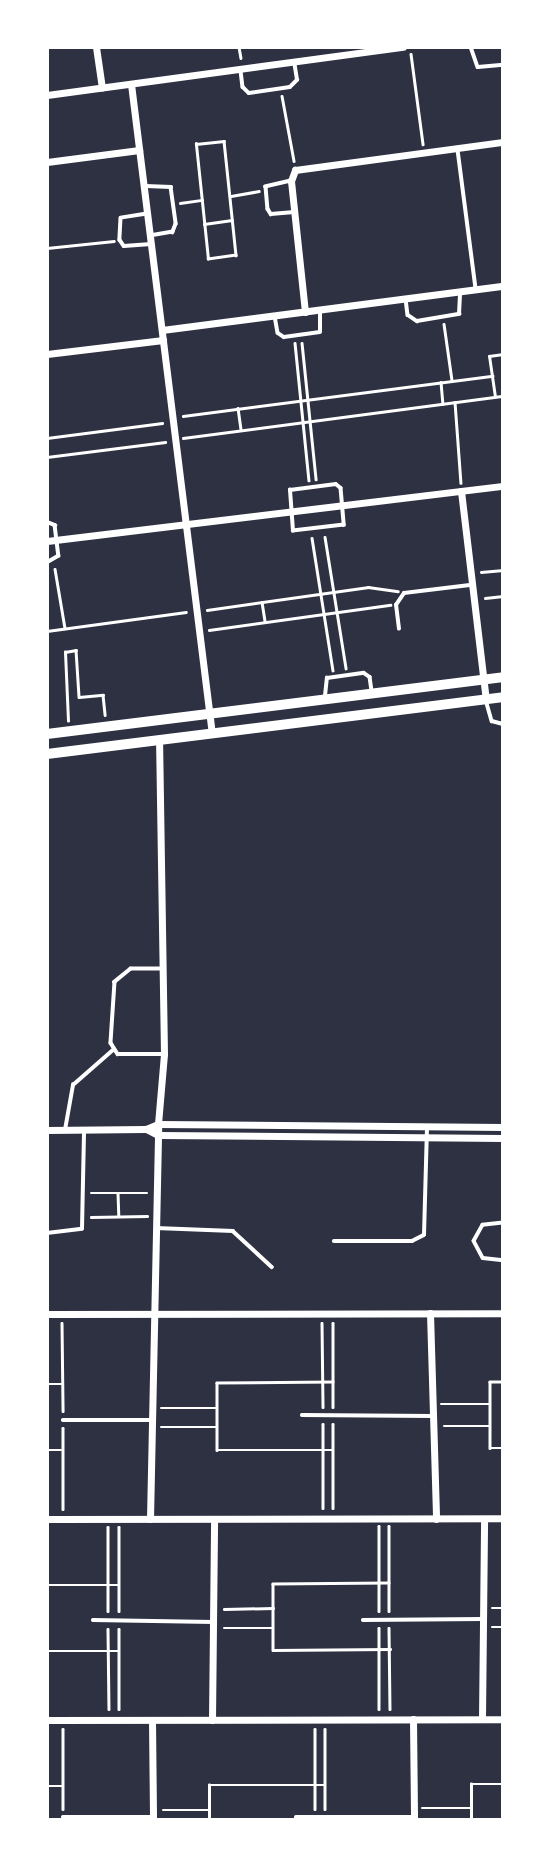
<!DOCTYPE html>
<style>
body{margin:0}
#map{position:relative;width:550px;height:1867px;overflow:hidden;background:#2d3142;font-family:Quicksand,sans-serif}
div>[style]{position:absolute}
.path>*{height:2.5px;margin:-1.25px;padding:0 1.25px;transform-origin:1.25px;border-radius:1.25px;background:#fff}
.service>*{height:3.5px;margin:-1.75px;padding:0 1.75px;transform-origin:1.75px;border-radius:1.75px;background:#fff}
.minor>*{height:7px;margin:-3.5px;padding:0 3.5px;transform-origin:3.5px;border-radius:3.5px;background:#fff}
.tertiary>*{height:10px;margin:-5px;padding:0 5px;transform-origin:5px;border-radius:5px;background:#fff}
span{translate:-50% -50%;white-space:nowrap;text-align:center;line-height:1.15;-webkit-text-stroke:5px #fff;paint-order:stroke}
.frame{position:absolute;inset:0;border:49px solid #fff;pointer-events:none}
</style>
<div id="map">
<div class="path">
<div style="left:239px;top:47px;width:11px;rotate:80deg"></div>
<div style="left:411px;top:54px;width:91px;rotate:82.4deg"></div>
<div style="left:282px;top:96px;width:66px;rotate:79.5deg"></div>
<div style="left:224px;top:141px;width:115px;rotate:84deg"></div>
<div style="left:236px;top:255px;width:28px;rotate:172deg"></div>
<div style="left:208px;top:259px;width:116px;rotate:-96deg"></div>
<div style="left:196px;top:144px;width:28px;rotate:-6deg"></div>
<div style="left:231px;top:196px;width:28px;rotate:-10deg"></div>
<div style="left:180px;top:203px;width:22px;rotate:-8deg"></div>
<div style="left:204px;top:224px;width:28px;rotate:-8deg"></div>
<div style="left:47px;top:248px;width:67px;rotate:-6deg"></div>
<div style="left:444px;top:324px;width:57px;rotate:81.9deg"></div>
<div style="left:295px;top:343px;width:138px;rotate:84.2deg"></div>
<div style="left:302px;top:343px;width:137px;rotate:84.1deg"></div>
<div style="left:441px;top:382px;width:22px;rotate:85deg"></div>
<div style="left:495px;top:397px;width:41px;rotate:-98.3deg"></div>
<div style="left:489px;top:356px;width:14px;rotate:-8deg"></div>
<div style="left:455px;top:402px;width:81px;rotate:85.8deg"></div>
<div style="left:238px;top:408px;width:21px;rotate:82deg"></div>
<div style="left:183px;top:416px;width:312px;rotate:-7.4deg"></div>
<div style="left:47px;top:438px;width:116px;rotate:-7.4deg"></div>
<div style="left:183px;top:438px;width:323px;rotate:-7.5deg"></div>
<div style="left:47px;top:457px;width:119px;rotate:-7.2deg"></div>
<div style="left:325px;top:537px;width:133px;rotate:80.9deg"></div>
<div style="left:312px;top:538px;width:134px;rotate:81deg"></div>
<div style="left:55px;top:569px;width:60px;rotate:80.4deg"></div>
<div style="left:481px;top:572px;width:22px;rotate:-5deg"></div>
<div style="left:485px;top:598px;width:18px;rotate:-6deg"></div>
<div style="left:262px;top:602px;width:20px;rotate:81deg"></div>
<div style="left:207px;top:610px;width:163px;rotate:-8.1deg"></div>
<div style="left:368px;top:587px;width:30px;rotate:8deg"></div>
<div style="left:209px;top:630px;width:183px;rotate:-7.9deg"></div>
<div style="left:47px;top:631px;width:140px;rotate:-7.8deg"></div>
<div style="left:68px;top:721px;width:69px;rotate:-92.5deg"></div>
<div style="left:65px;top:652px;width:11px;rotate:-10deg"></div>
<div style="left:76px;top:650px;width:47px;rotate:86.3deg"></div>
<div style="left:79px;top:697px;width:24px;rotate:-5deg"></div>
<div style="left:103px;top:695px;width:20px;rotate:84deg"></div>
<div style="left:91px;top:1193px;width:56px"></div>
<div style="left:118px;top:1193px;width:23px;rotate:88deg"></div>
<div style="left:91px;top:1217px;width:56px;rotate:-1deg"></div>
<div style="left:62px;top:1323px;width:88px;rotate:89.3deg"></div>
<div style="left:322px;top:1323px;width:84px;rotate:89.3deg"></div>
<div style="left:333px;top:1323px;width:84px;rotate:90deg"></div>
<div style="left:333px;top:1382px;width:116px;rotate:179.5deg"></div>
<div style="left:217px;top:1383px;width:67px;rotate:90deg"></div>
<div style="left:217px;top:1450px;width:116px"></div>
<div style="left:503px;top:1382px;width:13px;rotate:180deg"></div>
<div style="left:490px;top:1382px;width:66px;rotate:90deg"></div>
<div style="left:490px;top:1448px;width:13px"></div>
<div style="left:47px;top:1384px;width:16px"></div>
<div style="left:441px;top:1404px;width:49px"></div>
<div style="left:161px;top:1408px;width:56px"></div>
<div style="left:323px;top:1424px;width:84px;rotate:90deg"></div>
<div style="left:333px;top:1424px;width:84px;rotate:90deg"></div>
<div style="left:444px;top:1426px;width:46px"></div>
<div style="left:161px;top:1427px;width:56px"></div>
<div style="left:63px;top:1428px;width:81px;rotate:90deg"></div>
<div style="left:47px;top:1450px;width:14px"></div>
<div style="left:379px;top:1526px;width:85px;rotate:90deg"></div>
<div style="left:389px;top:1526px;width:85px;rotate:90deg"></div>
<div style="left:108px;top:1527px;width:84px;rotate:90deg"></div>
<div style="left:119px;top:1527px;width:84px;rotate:90deg"></div>
<div style="left:389px;top:1583px;width:116px;rotate:179.5deg"></div>
<div style="left:273px;top:1584px;width:66px;rotate:90deg"></div>
<div style="left:273px;top:1650px;width:117px;rotate:-0.5deg"></div>
<div style="left:47px;top:1585px;width:72px"></div>
<div style="left:492px;top:1608px;width:11px"></div>
<div style="left:224px;top:1609px;width:49px;rotate:-1.2deg"></div>
<div style="left:492px;top:1627px;width:11px"></div>
<div style="left:224px;top:1628px;width:49px"></div>
<div style="left:379px;top:1628px;width:81px;rotate:90deg"></div>
<div style="left:389px;top:1628px;width:81px;rotate:89.3deg"></div>
<div style="left:108px;top:1629px;width:80px;rotate:89.3deg"></div>
<div style="left:119px;top:1629px;width:80px;rotate:90deg"></div>
<div style="left:47px;top:1651px;width:72px"></div>
<div style="left:63px;top:1729px;width:80px;rotate:90deg"></div>
<div style="left:315px;top:1729px;width:80px;rotate:90deg"></div>
<div style="left:325px;top:1729px;width:80px;rotate:90deg"></div>
<div style="left:47px;top:1786px;width:16px"></div>
<div style="left:422px;top:1808px;width:49px"></div>
<div style="left:163px;top:1810px;width:46px"></div>
<div style="left:209px;top:1820px;width:35px;rotate:-90deg"></div>
<div style="left:209px;top:1785px;width:116px"></div>
<div style="left:471px;top:1820px;width:36px;rotate:-90deg"></div>
<div style="left:471px;top:1784px;width:32px"></div>
</div>
<div class="service">
<div style="left:471px;top:47px;width:21px;rotate:71deg"></div>
<div style="left:478px;top:67px;width:25px;rotate:-5deg"></div>
<div style="left:241px;top:71px;width:16px;rotate:83deg"></div>
<div style="left:243px;top:87px;width:8px;rotate:45deg"></div>
<div style="left:249px;top:93px;width:41px;rotate:-8.3deg"></div>
<div style="left:290px;top:87px;width:10px;rotate:-45deg"></div>
<div style="left:297px;top:80px;width:18px;rotate:-99deg"></div>
<div style="left:458px;top:150px;width:139px;rotate:82.6deg"></div>
<div style="left:291px;top:181px;width:26px;rotate:167deg"></div>
<div style="left:266px;top:187px;width:22px;rotate:85deg"></div>
<div style="left:268px;top:209px;width:6px;rotate:59deg"></div>
<div style="left:271px;top:214px;width:23px;rotate:-5deg"></div>
<div style="left:146px;top:186px;width:25px;rotate:2deg"></div>
<div style="left:171px;top:187px;width:37px;rotate:82deg"></div>
<div style="left:176px;top:224px;width:9px;rotate:111deg"></div>
<div style="left:173px;top:232px;width:23px;rotate:170deg"></div>
<div style="left:147px;top:214px;width:26px;rotate:171deg"></div>
<div style="left:121px;top:218px;width:22px;rotate:93deg"></div>
<div style="left:120px;top:240px;width:7px;rotate:56deg"></div>
<div style="left:124px;top:246px;width:27px;rotate:-4deg"></div>
<div style="left:406px;top:299px;width:16px;rotate:83deg"></div>
<div style="left:408px;top:315px;width:11px;rotate:34deg"></div>
<div style="left:417px;top:321px;width:43px;rotate:-9.5deg"></div>
<div style="left:459px;top:314px;width:21px;rotate:-87deg"></div>
<div style="left:275px;top:316px;width:17px;rotate:80deg"></div>
<div style="left:278px;top:333px;width:7px;rotate:34deg"></div>
<div style="left:284px;top:337px;width:36px;rotate:-8deg"></div>
<div style="left:320px;top:332px;width:22px;rotate:-90deg"></div>
<div style="left:336px;top:484px;width:6px;rotate:39deg"></div>
<div style="left:341px;top:488px;width:37px;rotate:85deg"></div>
<div style="left:344px;top:525px;width:51px;rotate:173.3deg"></div>
<div style="left:293px;top:531px;width:41px;rotate:-94.2deg"></div>
<div style="left:290px;top:490px;width:46px;rotate:-7.4deg"></div>
<div style="left:47px;top:522px;width:9px;rotate:21deg"></div>
<div style="left:55px;top:525px;width:31px;rotate:83deg"></div>
<div style="left:59px;top:556px;width:14px;rotate:150deg"></div>
<div style="left:399px;top:629px;width:24px;rotate:-97deg"></div>
<div style="left:396px;top:605px;width:14px;rotate:-56deg"></div>
<div style="left:404px;top:593px;width:66px;rotate:-6.9deg"></div>
<div style="left:325px;top:696px;width:18px;rotate:-84deg"></div>
<div style="left:327px;top:678px;width:37px;rotate:-8deg"></div>
<div style="left:364px;top:673px;width:7px;rotate:34deg"></div>
<div style="left:370px;top:677px;width:14px;rotate:82deg"></div>
<div style="left:486px;top:700px;width:22px;rotate:74deg"></div>
<div style="left:492px;top:721px;width:11px;rotate:15deg"></div>
<div style="left:163px;top:969px;width:32px;rotate:180deg"></div>
<div style="left:131px;top:969px;width:21px;rotate:141deg"></div>
<div style="left:115px;top:982px;width:61px;rotate:93.8deg"></div>
<div style="left:111px;top:1043px;width:13px;rotate:58deg"></div>
<div style="left:118px;top:1054px;width:46px"></div>
<div style="left:65px;top:1130px;width:46px;rotate:-79.9deg"></div>
<div style="left:73px;top:1085px;width:53px;rotate:-41.2deg"></div>
<div style="left:503px;top:1223px;width:20px;rotate:174deg"></div>
<div style="left:483px;top:1225px;width:18px;rotate:119deg"></div>
<div style="left:474px;top:1241px;width:19px;rotate:62deg"></div>
<div style="left:483px;top:1258px;width:20px;rotate:6deg"></div>
<div style="left:156px;top:1228px;width:77px;rotate:2.2deg"></div>
<div style="left:233px;top:1231px;width:53px;rotate:42.7deg"></div>
<div style="left:47px;top:1233px;width:35px;rotate:-7deg"></div>
<div style="left:82px;top:1229px;width:99px;rotate:-88.8deg"></div>
<div style="left:334px;top:1241px;width:78px"></div>
<div style="left:412px;top:1241px;width:13px;rotate:-27deg"></div>
<div style="left:424px;top:1235px;width:107px;rotate:-88.4deg"></div>
<div style="left:302px;top:1415px;width:131px;rotate:0.4deg"></div>
<div style="left:63px;top:1420px;width:87px"></div>
<div style="left:93px;top:1620px;width:120px;rotate:1deg"></div>
<div style="left:363px;top:1620px;width:120px;rotate:-0.5deg"></div>
<div style="left:63px;top:1817px;width:90px"></div>
<div style="left:296px;top:1817px;width:116px"></div>
</div>
<div class="minor">
<div style="left:96px;top:47px;width:41px;rotate:81.7deg"></div>
<div style="left:131px;top:84px;width:655px;rotate:82.9deg"></div>
<div style="left:47px;top:95px;width:359px;rotate:-7.7deg"></div>
<div style="left:47px;top:162px;width:93px;rotate:-7.4deg"></div>
<div style="left:305px;top:312px;width:132px;rotate:-96.1deg"></div>
<div style="left:291px;top:181px;width:12px;rotate:-70deg"></div>
<div style="left:295px;top:170px;width:210px;rotate:-7.7deg"></div>
<div style="left:162px;top:330px;width:344px;rotate:-7.4deg"></div>
<div style="left:47px;top:354px;width:117px;rotate:-6.9deg"></div>
<div style="left:461px;top:491px;width:210px;rotate:83.2deg"></div>
<div style="left:47px;top:541px;width:459px;rotate:-6.9deg"></div>
<div style="left:146px;top:1129px;width:13px;rotate:27deg"></div>
<div style="left:158px;top:1135px;width:345px;rotate:0.5deg"></div>
<div style="left:47px;top:1130px;width:99px;rotate:-0.6deg"></div>
<div style="left:146px;top:1129px;width:13px;rotate:-23deg"></div>
<div style="left:158px;top:1124px;width:345px;rotate:0.5deg"></div>
<div style="left:430px;top:1313px;width:206px;rotate:88.3deg"></div>
<div style="left:47px;top:1314px;width:456px;rotate:-0.1deg"></div>
<div style="left:47px;top:1519px;width:456px;rotate:-0.1deg"></div>
<div style="left:150px;top:1519px;width:395px;rotate:-88.8deg"></div>
<div style="left:158px;top:1124px;width:70px;rotate:-85.1deg"></div>
<div style="left:164px;top:1054px;width:314px;rotate:-90.9deg"></div>
<div style="left:413px;top:1719px;width:101px;rotate:89.4deg"></div>
<div style="left:482px;top:1719px;width:200px;rotate:-89.4deg"></div>
<div style="left:47px;top:1720px;width:456px;rotate:-0.1deg"></div>
<div style="left:152px;top:1720px;width:100px;rotate:89.4deg"></div>
<div style="left:212px;top:1720px;width:201px;rotate:-89.4deg"></div>
</div>
<div class="tertiary">
<div style="left:47px;top:734px;width:460px;rotate:-7.1deg"></div>
<div style="left:47px;top:754px;width:460px;rotate:-7.1deg"></div>
</div>
<div class="frame"></div>
</div>
